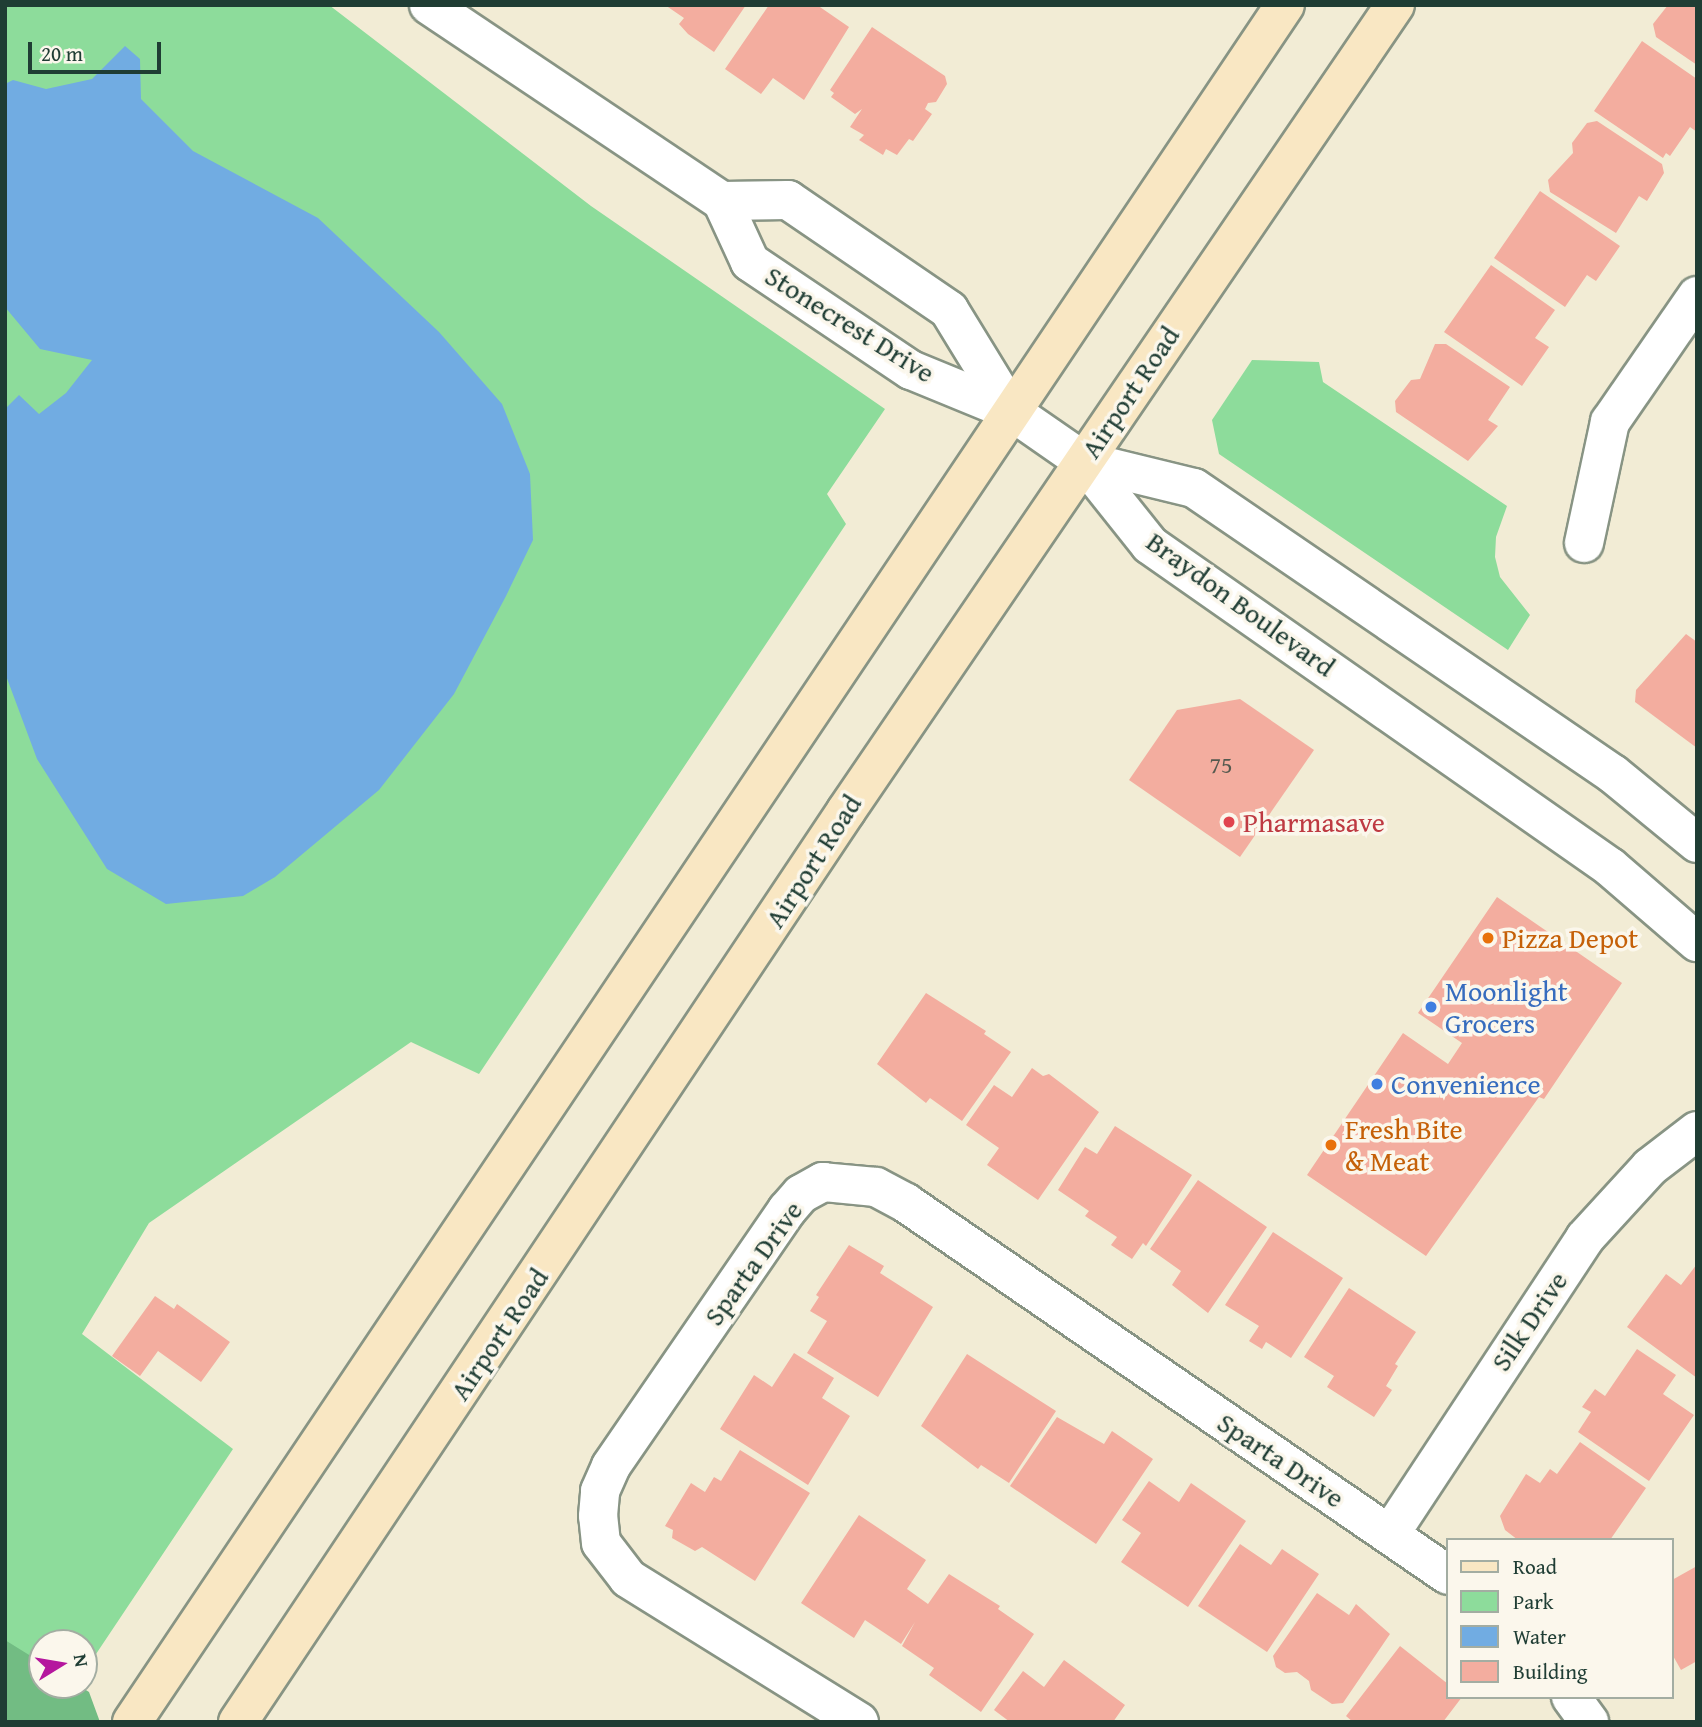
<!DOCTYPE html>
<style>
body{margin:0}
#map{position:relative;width:1702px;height:1727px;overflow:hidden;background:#f2ecd5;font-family:"Gentium Book Plus",serif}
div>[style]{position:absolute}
.green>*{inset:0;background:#8ddc9b}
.forest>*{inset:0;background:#72bc83}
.water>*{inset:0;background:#71ace2}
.building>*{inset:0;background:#f3ad9f}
.roads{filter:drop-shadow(2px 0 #889484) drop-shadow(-2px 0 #889484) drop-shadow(0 2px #889484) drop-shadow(0 -2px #889484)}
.minor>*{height:38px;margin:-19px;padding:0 19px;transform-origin:19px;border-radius:19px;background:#fff}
.secondary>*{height:38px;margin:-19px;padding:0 19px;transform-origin:19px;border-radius:19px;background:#f9e7c3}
.dots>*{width:19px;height:19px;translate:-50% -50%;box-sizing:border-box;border:4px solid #fbf7ec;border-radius:50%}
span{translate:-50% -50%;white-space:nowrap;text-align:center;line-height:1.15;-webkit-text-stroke:7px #fbf7ec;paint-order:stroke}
.number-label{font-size:24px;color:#54594f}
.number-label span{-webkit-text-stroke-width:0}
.street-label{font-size:28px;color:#1f3d34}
.health-label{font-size:28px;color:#be3a42}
.left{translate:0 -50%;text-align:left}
.food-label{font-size:28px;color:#c56008}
.shop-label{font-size:28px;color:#366cbe}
.frame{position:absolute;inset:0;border:7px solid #1f3d34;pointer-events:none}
.legend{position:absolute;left:1446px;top:1538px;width:228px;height:161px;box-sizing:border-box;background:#fbf7ec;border:2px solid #a3ada2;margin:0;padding:9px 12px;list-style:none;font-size:21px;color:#1f3d34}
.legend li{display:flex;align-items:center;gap:14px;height:35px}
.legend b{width:35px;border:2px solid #a3ada2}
.north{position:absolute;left:28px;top:1629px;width:70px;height:70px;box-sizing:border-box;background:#fbf7ec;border:2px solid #a3ada2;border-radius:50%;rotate:79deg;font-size:19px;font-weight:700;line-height:28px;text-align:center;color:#1f3d34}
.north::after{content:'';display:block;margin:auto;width:24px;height:32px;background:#b5179e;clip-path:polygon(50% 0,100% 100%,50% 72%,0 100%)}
.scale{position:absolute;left:28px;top:42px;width:133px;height:32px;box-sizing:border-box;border:4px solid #1f3d34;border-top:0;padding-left:9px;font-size:21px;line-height:24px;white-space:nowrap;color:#1f3d34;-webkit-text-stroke:5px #fbf7ec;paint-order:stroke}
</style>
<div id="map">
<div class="green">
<div style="clip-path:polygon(5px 5px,329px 5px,591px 206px,885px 409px,827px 494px,846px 524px,479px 1074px,411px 1042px,149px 1223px,82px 1334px,233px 1449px,84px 1672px,84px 1643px,42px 1643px,42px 1685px,5px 1722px)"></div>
<div style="clip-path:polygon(1252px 360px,1319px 362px,1323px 382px,1507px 506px,1496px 537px,1495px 557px,1500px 577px,1530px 615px,1508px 650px,1219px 454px,1212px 420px)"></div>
</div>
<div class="forest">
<div style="clip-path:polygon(5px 1640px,42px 1663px,42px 1685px,78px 1685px,89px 1692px,100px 1722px,5px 1722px)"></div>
</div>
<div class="water">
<div style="clip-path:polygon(125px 46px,140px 59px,141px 99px,193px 151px,318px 218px,439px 332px,502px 404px,530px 474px,533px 540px,506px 596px,454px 694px,379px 790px,275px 877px,243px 896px,166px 904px,107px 869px,37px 759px,5px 673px,5px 409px,19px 395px,39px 414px,66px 393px,92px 360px,40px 349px,5px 307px,5px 84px,13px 80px,46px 89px,92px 79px)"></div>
</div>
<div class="building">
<div style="clip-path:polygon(665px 5px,746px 5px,714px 52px,688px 34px,679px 24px,684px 18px)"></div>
<div style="clip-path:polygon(769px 5px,817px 5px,849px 27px,804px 100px,773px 78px,761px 94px,725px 69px)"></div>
<div style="clip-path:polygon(1668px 5px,1697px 5px,1697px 65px,1656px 37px,1653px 24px)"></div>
<div style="clip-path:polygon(872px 27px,945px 76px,947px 84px,936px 102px,928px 103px,925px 109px,932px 114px,913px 141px,909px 139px,897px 155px,886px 149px,883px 155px,859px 140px,864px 135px,850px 127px,862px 109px,855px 114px,831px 97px,834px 93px,830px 90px)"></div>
<div style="clip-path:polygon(1642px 41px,1697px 79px,1697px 132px,1690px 127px,1670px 156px,1666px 153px,1663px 158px,1594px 111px)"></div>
<div style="clip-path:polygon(1597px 121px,1662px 164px,1664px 173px,1647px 201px,1639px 196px,1616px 233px,1550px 192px,1548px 180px,1573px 153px,1572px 143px,1587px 123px)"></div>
<div style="clip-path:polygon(1540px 191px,1620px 246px,1596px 281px,1587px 275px,1565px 307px,1494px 258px)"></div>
<div style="clip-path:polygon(1491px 265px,1555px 310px,1535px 338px,1549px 347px,1522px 386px,1444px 332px)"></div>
<div style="clip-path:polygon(1435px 344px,1446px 344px,1510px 387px,1488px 420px,1498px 426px,1468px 461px,1396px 412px,1395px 401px,1411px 380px,1420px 379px)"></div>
<div style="clip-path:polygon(1686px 634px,1697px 642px,1697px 748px,1635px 702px,1636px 690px)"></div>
<div style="clip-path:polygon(1240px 699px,1314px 750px,1240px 857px,1129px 780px,1177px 710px)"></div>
<div style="clip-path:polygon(1497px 897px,1622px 983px,1544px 1099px,1539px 1097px,1426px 1256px,1307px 1175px,1403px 1033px,1448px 1064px,1462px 1043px,1418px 1013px)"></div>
<div style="clip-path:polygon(926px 993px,986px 1031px,984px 1034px,1011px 1052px,962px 1121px,930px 1098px,926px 1103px,877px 1064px)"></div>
<div style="clip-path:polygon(1032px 1068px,1043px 1076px,1049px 1074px,1099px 1112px,1038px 1200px,987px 1165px,999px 1148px,966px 1125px,994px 1085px,1012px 1097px)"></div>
<div style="clip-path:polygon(1115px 1126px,1192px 1175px,1146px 1246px,1143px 1243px,1132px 1259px,1111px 1245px,1117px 1237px,1085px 1216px,1089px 1211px,1058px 1190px,1085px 1147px,1097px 1154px)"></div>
<div style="clip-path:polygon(1198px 1180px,1267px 1227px,1208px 1313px,1172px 1285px,1181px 1271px,1150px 1249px)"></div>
<div style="clip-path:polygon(1273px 1232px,1343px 1278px,1291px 1358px,1266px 1342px,1262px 1349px,1249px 1341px,1259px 1326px,1225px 1305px)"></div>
<div style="clip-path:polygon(849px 1245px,884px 1266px,880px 1273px,933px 1307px,878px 1397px,807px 1353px,827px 1321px,810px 1311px,819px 1297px,816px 1295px)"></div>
<div style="clip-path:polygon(1697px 1264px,1697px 1378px,1627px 1327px,1666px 1274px,1681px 1285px)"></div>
<div style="clip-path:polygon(1349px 1288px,1416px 1332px,1395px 1364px,1398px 1366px,1386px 1386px,1392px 1390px,1374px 1417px,1327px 1387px,1334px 1376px,1304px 1357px)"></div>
<div style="clip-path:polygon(155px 1296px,174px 1309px,177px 1304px,230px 1342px,201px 1382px,158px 1351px,140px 1376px,112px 1356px)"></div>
<div style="clip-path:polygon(1637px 1349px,1676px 1375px,1663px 1394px,1694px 1415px,1649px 1481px,1578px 1432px,1591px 1412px,1582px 1407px,1595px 1389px,1605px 1396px)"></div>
<div style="clip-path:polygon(794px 1353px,834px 1378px,822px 1398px,850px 1416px,808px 1485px,720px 1429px,754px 1375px,772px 1387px)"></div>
<div style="clip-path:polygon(967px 1354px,1056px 1411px,1009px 1483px,981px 1465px,978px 1469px,921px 1426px)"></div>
<div style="clip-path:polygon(1057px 1417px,1104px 1444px,1112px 1431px,1153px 1459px,1096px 1544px,1010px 1486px)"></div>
<div style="clip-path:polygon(1580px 1442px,1646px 1488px,1610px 1540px,1518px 1540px,1505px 1530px,1500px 1516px,1526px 1474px,1540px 1483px,1550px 1469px,1557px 1474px)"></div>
<div style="clip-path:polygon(740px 1450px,810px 1493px,755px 1581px,702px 1547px,695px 1551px,672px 1538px,673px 1530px,665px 1526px,691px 1483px,705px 1492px,714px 1477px,721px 1481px)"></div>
<div style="clip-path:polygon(1149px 1481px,1179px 1502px,1191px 1483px,1246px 1521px,1188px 1607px,1121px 1562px,1141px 1533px,1122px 1520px)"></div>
<div style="clip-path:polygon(859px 1515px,926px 1560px,907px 1589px,928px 1604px,949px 1574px,1000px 1606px,998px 1609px,1034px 1634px,981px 1712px,929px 1675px,934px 1668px,902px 1646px,915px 1622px,901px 1644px,865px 1620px,854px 1638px,801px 1603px)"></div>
<div style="clip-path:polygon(1240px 1544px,1271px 1565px,1282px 1549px,1319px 1574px,1267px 1652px,1198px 1606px)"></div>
<div style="clip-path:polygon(1697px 1566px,1697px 1661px,1681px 1670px,1672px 1654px,1672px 1580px)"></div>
<div style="clip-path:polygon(1317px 1593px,1349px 1615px,1356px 1604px,1390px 1634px,1343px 1703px,1332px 1704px,1311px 1690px,1309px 1681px,1297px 1672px,1285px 1673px,1276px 1667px,1273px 1656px)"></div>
<div style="clip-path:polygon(1400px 1646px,1448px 1684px,1448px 1697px,1462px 1697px,1443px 1722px,1353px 1722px,1346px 1716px)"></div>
<div style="clip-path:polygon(1064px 1660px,1125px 1705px,1113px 1722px,1010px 1722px,994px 1710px,1023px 1671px,1044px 1687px)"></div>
</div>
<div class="roads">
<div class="minor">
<div style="left:429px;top:5px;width:353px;rotate:33.8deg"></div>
<div style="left:722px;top:201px;width:67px;rotate:65.3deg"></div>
<div style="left:750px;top:262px;width:194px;rotate:33.9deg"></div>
<div style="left:911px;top:370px;width:108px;rotate:22.3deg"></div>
<div style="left:1011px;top:411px;width:88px;rotate:34.8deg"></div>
<div style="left:1083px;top:461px;width:107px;rotate:51.4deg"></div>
<div style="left:1150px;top:545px;width:562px;rotate:34.99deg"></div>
<div style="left:1610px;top:867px;width:115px;rotate:40.8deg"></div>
<div style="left:722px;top:201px;width:66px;rotate:-0.9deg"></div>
<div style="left:788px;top:200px;width:195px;rotate:34.3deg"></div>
<div style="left:949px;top:310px;width:119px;rotate:58.5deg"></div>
<div style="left:1083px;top:461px;width:114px;rotate:13.7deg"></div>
<div style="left:1194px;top:488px;width:507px;rotate:34.32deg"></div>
<div style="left:1613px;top:774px;width:109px;rotate:39.4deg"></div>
<div style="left:1584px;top:543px;width:124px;rotate:-77.9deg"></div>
<div style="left:1610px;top:422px;width:153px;rotate:-55.4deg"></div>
<div style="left:1390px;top:1534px;width:354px;rotate:-56.6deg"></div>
<div style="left:1585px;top:1238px;width:96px;rotate:-47.5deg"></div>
<div style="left:1650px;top:1167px;width:59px;rotate:-37.5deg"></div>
<div style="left:1571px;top:1697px;width:31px;rotate:54deg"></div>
<div style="left:859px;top:1722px;width:272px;rotate:-148.1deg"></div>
<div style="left:628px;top:1578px;width:44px;rotate:-127.6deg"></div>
<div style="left:601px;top:1543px;width:27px;rotate:-96deg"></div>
<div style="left:598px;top:1516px;width:25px;rotate:-85deg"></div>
<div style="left:600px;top:1491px;width:27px;rotate:-66deg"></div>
<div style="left:611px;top:1466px;width:311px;rotate:-55.5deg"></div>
<div style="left:787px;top:1210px;width:21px;rotate:-49deg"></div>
<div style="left:801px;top:1194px;width:25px;rotate:-29deg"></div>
<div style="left:823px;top:1182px;width:53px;rotate:5.4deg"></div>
<div style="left:876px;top:1187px;width:34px;rotate:28deg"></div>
<div style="left:906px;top:1203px;width:657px;rotate:34.46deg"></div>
</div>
<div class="secondary">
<div style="left:132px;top:1722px;width:2068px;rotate:-56.12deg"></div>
<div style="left:238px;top:1722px;width:1095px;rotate:-56.28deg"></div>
<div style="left:846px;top:811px;width:975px;rotate:-55.74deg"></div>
</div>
</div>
<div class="dots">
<div style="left:1229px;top:822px;background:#e0444e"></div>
<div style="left:1488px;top:938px;background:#e8710a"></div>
<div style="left:1431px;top:1007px;background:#3f7fe0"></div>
<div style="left:1377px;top:1084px;background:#3f7fe0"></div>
<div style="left:1331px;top:1145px;background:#e8710a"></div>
</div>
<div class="number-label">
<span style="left:1221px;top:765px">75</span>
</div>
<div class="street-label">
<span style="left:850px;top:324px;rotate:32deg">Stonecrest Drive</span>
<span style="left:1130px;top:392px;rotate:-56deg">Airport Road</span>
<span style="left:1241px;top:604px;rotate:36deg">Braydon Boulevard</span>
<span style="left:813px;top:861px;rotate:-57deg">Airport Road</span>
<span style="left:753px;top:1263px;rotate:-54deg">Sparta Drive</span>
<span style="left:1529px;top:1321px;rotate:-56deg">Silk Drive</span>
<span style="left:499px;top:1334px;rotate:-56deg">Airport Road</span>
<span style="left:1281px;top:1460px;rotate:34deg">Sparta Drive</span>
</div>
<div class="health-label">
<span class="left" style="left:1243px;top:822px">Pharmasave</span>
</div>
<div class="food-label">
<span class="left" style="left:1502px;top:938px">Pizza Depot</span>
<span class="left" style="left:1345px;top:1145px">Fresh Bite<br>&amp; Meat</span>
</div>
<div class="shop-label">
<span class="left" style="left:1445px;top:1007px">Moonlight<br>Grocers</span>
<span class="left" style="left:1391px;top:1084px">Convenience</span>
</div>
<div class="frame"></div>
<ul class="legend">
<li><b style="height:9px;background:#f9e7c3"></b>Road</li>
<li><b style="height:19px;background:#8ddc9b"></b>Park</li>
<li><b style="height:19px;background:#71ace2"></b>Water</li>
<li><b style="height:19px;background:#f3ad9f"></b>Building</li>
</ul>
<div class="north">N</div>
<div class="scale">20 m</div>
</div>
